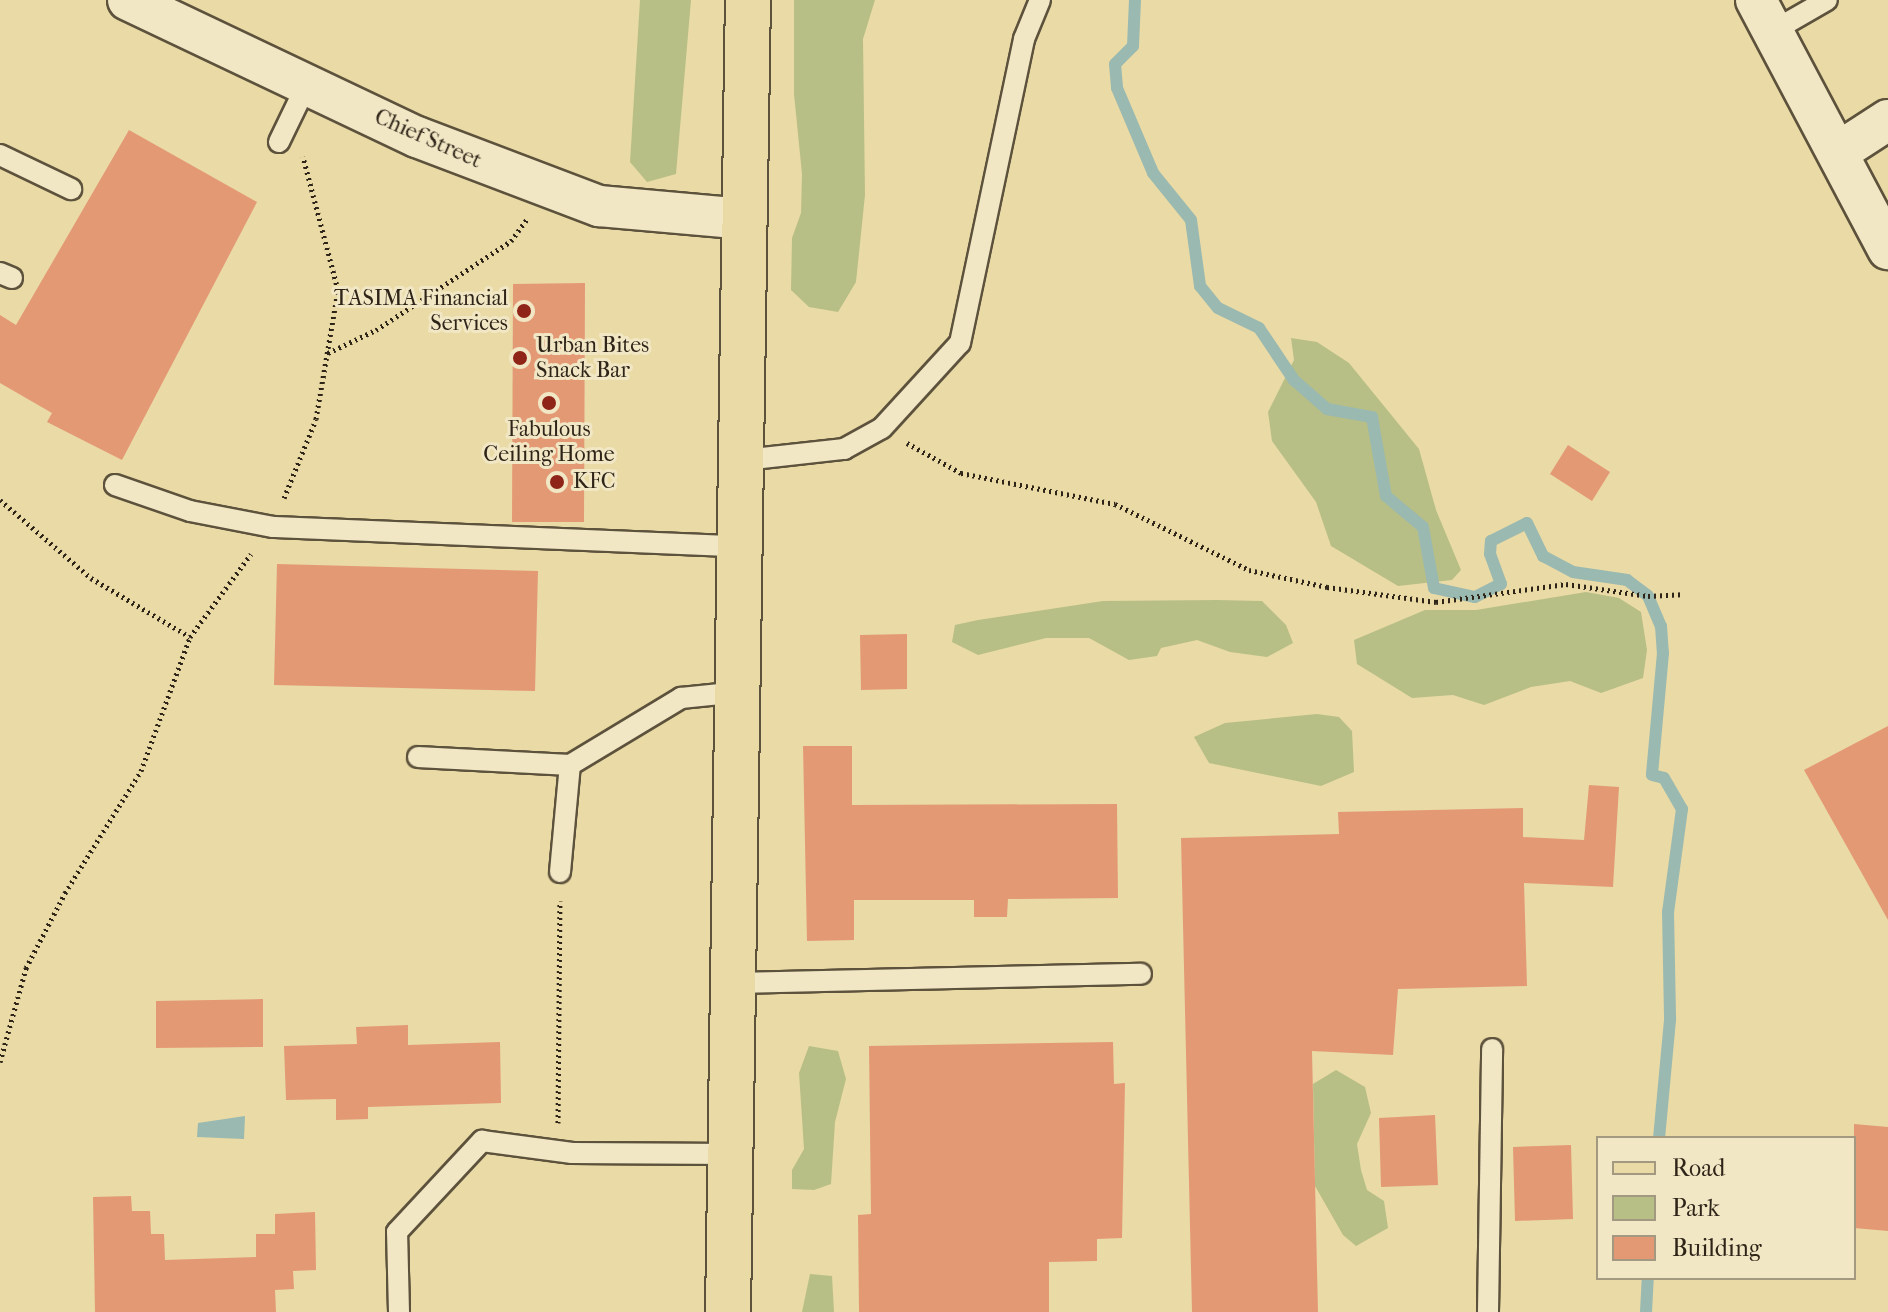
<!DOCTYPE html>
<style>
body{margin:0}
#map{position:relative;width:1888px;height:1312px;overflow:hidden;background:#e9daa6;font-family:"IM FELL French Canon",serif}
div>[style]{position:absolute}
.green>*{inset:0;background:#b8bf86}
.water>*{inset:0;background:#9ab9b0}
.stream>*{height:12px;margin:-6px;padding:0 6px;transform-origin:6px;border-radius:6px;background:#9ab9b0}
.building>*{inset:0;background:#e49975}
.path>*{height:5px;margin-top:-2.5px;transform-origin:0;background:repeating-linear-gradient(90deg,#2e2418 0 2px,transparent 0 6px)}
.roads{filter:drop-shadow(2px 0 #5d523c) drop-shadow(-2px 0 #5d523c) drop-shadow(0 2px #5d523c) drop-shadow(0 -2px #5d523c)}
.lane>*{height:20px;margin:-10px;padding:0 10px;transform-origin:10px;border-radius:10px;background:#f1e7c5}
.street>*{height:40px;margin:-20px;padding:0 20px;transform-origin:20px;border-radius:20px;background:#f1e7c5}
.primary>*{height:44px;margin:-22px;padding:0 22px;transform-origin:22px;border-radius:22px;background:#e9daa6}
.dots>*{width:22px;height:22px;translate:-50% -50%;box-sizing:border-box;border:4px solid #f1e7c5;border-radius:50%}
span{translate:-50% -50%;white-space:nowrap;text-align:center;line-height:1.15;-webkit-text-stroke:6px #f1e7c5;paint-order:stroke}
.street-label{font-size:22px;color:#2e2418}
.poi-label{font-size:22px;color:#2e2418}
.right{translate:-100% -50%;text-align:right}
.left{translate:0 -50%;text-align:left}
.legend{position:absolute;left:1596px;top:1136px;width:260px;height:144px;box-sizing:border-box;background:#f1e7c5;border:2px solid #a39980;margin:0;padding:10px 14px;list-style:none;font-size:24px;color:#2e2418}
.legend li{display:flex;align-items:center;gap:16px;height:40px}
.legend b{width:40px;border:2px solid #a39980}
</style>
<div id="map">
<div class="green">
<div style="clip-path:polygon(640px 0,691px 0,676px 174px,647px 182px,630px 162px)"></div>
<div style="clip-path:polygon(794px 0,875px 0,863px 39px,865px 195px,856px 282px,838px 312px,809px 307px,791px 290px,792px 238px,801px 213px,802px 174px,794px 94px)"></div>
<div style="clip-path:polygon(1291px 338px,1317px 342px,1349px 363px,1419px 449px,1436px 510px,1461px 570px,1452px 580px,1398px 586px,1331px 546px,1316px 502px,1272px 441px,1268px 412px,1294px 360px)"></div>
<div style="clip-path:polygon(1586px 592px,1619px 598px,1641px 612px,1647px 650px,1643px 678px,1601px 693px,1570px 681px,1531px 687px,1484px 705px,1453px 695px,1412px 698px,1357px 664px,1354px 640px,1425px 610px,1476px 610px)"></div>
<div style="clip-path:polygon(1217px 600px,1262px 601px,1286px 625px,1293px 643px,1267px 657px,1230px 652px,1197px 640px,1161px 648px,1157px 656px,1129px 660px,1089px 638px,1046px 638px,978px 655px,952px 642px,955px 625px,978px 620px,1103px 601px)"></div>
<div style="clip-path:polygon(1317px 714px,1339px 717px,1352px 731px,1354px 772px,1321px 786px,1209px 763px,1194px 737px,1225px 723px)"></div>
<div style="clip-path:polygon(809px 1046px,838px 1051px,846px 1079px,835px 1122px,831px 1184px,814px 1190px,792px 1189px,792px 1170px,804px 1149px,799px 1073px)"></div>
<div style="clip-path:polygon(1336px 1070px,1365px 1087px,1371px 1113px,1357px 1144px,1361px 1170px,1367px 1190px,1384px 1201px,1388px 1228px,1356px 1246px,1343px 1235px,1315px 1186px,1313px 1084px)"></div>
<div style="clip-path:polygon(810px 1274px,832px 1276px,834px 1312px,802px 1312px)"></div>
</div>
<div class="water">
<div style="clip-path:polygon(245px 1116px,244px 1139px,197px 1137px,198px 1123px)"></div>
</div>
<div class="stream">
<div style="left:1135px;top:0;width:46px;rotate:92.5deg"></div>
<div style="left:1133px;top:46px;width:25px;rotate:135deg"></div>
<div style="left:1115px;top:64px;width:24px;rotate:85deg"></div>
<div style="left:1117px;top:88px;width:92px;rotate:67deg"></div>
<div style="left:1153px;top:173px;width:60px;rotate:51deg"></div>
<div style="left:1191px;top:220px;width:67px;rotate:82.2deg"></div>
<div style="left:1200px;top:286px;width:28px;rotate:51deg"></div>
<div style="left:1218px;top:308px;width:46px;rotate:26deg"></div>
<div style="left:1259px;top:328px;width:63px;rotate:56.1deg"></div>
<div style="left:1294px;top:380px;width:44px;rotate:41.3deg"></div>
<div style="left:1327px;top:409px;width:46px;rotate:10.1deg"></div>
<div style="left:1372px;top:417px;width:80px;rotate:80deg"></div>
<div style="left:1386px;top:496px;width:48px;rotate:40deg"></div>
<div style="left:1423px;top:527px;width:62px;rotate:79.8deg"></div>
<div style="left:1434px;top:588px;width:42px;rotate:12.4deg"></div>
<div style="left:1475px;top:597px;width:29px;rotate:-27deg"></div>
<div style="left:1501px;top:584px;width:32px;rotate:-110deg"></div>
<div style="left:1490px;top:554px;width:13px;rotate:-86deg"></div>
<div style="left:1491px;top:541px;width:40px;rotate:-26.6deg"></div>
<div style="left:1527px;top:523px;width:37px;rotate:64deg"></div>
<div style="left:1543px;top:556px;width:34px;rotate:28deg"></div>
<div style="left:1573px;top:572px;width:55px;rotate:8.4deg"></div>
<div style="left:1627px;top:580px;width:26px;rotate:37deg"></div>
<div style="left:1648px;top:596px;width:33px;rotate:67deg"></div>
<div style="left:1661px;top:626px;width:27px;rotate:86deg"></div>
<div style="left:1663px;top:653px;width:122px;rotate:95.2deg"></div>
<div style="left:1652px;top:775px;width:12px;rotate:14deg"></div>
<div style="left:1664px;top:778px;width:36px;rotate:60deg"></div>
<div style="left:1682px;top:809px;width:104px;rotate:97.7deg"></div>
<div style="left:1668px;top:912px;width:108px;rotate:88.9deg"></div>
<div style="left:1670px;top:1020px;width:119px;rotate:95.3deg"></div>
<div style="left:1646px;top:1312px;width:34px;rotate:-87deg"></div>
</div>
<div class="building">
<div style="clip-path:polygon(129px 130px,257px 202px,122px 460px,47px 422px,52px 413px,0 383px,0 315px,16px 325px)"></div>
<div style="clip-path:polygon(585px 283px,584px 522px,512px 522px,513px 284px)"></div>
<div style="clip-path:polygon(1568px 445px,1610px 472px,1592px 501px,1550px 474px)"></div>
<div style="clip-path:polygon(277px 564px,538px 571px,535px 691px,274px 685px)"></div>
<div style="clip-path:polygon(907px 634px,907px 689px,861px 690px,860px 635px)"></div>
<div style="clip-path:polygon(1888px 726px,1888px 920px,1804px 770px)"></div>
<div style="clip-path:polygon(803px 746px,852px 746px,852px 805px,1117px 804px,1118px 898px,1008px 899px,1007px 917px,974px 917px,974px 900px,854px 900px,854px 940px,807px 941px)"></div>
<div style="clip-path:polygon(1589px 785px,1619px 787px,1613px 887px,1524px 883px,1527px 986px,1398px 989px,1393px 1055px,1312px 1051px,1318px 1312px,1192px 1312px,1181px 838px,1339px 834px,1338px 812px,1523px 808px,1523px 837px,1584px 840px)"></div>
<div style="clip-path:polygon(263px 999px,263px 1047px,156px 1048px,156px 1001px)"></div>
<div style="clip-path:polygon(408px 1025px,408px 1045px,500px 1042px,501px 1103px,368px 1107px,368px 1119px,336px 1120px,336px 1099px,286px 1100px,284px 1046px,357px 1044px,356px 1027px)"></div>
<div style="clip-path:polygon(1113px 1042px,1114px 1084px,1125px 1083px,1122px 1238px,1097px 1239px,1097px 1261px,1049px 1262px,1049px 1312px,859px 1312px,858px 1215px,871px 1214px,869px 1046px)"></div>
<div style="clip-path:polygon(1435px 1115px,1438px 1185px,1381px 1187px,1379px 1118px)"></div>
<div style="clip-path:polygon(1854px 1124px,1888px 1127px,1888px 1231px,1854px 1228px)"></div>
<div style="clip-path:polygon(1571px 1145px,1573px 1219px,1515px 1221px,1513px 1147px)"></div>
<div style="clip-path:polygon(131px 1196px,132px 1211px,150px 1211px,151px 1234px,164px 1234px,165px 1260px,256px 1257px,256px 1234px,275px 1234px,275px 1214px,315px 1212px,316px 1270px,293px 1271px,294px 1289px,275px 1290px,276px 1312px,95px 1312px,93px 1197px)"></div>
</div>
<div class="path">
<div style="left:328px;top:353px;width:53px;rotate:-25.6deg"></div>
<div style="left:376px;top:330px;width:162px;rotate:-33.4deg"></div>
<div style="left:511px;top:241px;width:27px;rotate:-54deg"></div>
<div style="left:907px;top:443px;width:62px;rotate:29.1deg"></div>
<div style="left:961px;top:473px;width:157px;rotate:11.4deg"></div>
<div style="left:1115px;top:504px;width:149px;rotate:26.2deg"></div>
<div style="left:1249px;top:570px;width:80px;rotate:12.3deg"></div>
<div style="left:1327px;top:587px;width:110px;rotate:7.8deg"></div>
<div style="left:1436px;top:602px;width:131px;rotate:-7.9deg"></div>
<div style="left:1566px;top:584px;width:83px;rotate:8.3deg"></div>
<div style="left:1648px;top:596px;width:34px;rotate:-3deg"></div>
<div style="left:284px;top:498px;width:85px;rotate:-67.9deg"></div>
<div style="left:316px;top:419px;width:131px;rotate:-80.3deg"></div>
<div style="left:338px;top:290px;width:138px;rotate:-104.7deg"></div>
<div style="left:0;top:500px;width:120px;rotate:40.6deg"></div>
<div style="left:91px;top:578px;width:115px;rotate:30.8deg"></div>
<div style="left:0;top:1062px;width:98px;rotate:-74.5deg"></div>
<div style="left:26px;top:968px;width:85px;rotate:-62.5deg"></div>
<div style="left:65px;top:893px;width:144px;rotate:-58.1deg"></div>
<div style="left:141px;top:771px;width:143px;rotate:-69.9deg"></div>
<div style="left:190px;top:637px;width:103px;rotate:-53.7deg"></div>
<div style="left:558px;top:1123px;width:222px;rotate:-89.5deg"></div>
</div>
<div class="roads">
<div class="lane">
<div style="left:1773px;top:31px;width:62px;rotate:-29.9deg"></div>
<div style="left:279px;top:142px;width:67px;rotate:-64.2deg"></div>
<div style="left:0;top:155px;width:79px;rotate:25.6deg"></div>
<div style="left:0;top:273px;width:13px;rotate:23deg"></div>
<div style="left:744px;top:460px;width:101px;rotate:-6.3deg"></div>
<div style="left:844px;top:449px;width:43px;rotate:-28.9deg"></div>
<div style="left:882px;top:428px;width:115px;rotate:-47.5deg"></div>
<div style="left:960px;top:343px;width:311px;rotate:-78.1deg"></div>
<div style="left:1024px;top:39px;width:42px;rotate:-67.7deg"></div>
<div style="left:115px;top:485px;width:79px;rotate:19.1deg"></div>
<div style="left:190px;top:511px;width:85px;rotate:10.9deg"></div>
<div style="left:273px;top:527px;width:470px;rotate:2.4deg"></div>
<div style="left:418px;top:757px;width:152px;rotate:3deg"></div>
<div style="left:560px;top:872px;width:107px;rotate:-84.7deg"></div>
<div style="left:570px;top:765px;width:130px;rotate:-31.1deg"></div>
<div style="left:681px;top:698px;width:59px;rotate:-5.8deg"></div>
<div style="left:735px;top:983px;width:406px;rotate:-1.3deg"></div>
<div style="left:399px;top:1312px;width:80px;rotate:-91.4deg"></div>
<div style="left:397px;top:1232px;width:125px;rotate:-47deg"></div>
<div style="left:482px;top:1141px;width:91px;rotate:7.6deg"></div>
<div style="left:572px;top:1153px;width:160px;rotate:0.4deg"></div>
<div style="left:1488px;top:1312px;width:263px;rotate:-89.1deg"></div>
</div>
<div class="street">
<div style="left:128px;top:0;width:320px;rotate:25.4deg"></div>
<div style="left:417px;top:137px;width:195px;rotate:20.8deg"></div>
<div style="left:599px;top:206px;width:148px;rotate:5.1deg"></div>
<div style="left:1756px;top:0;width:282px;rotate:62.1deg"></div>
<div style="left:1840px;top:151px;width:57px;rotate:-32.9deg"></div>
</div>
<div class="primary">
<div style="left:728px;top:1312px;width:1312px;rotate:-89.13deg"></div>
</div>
</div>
<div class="dots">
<div style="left:524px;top:311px;background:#8f2418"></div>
<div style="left:520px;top:358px;background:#8f2418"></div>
<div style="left:549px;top:403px;background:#8f2418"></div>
<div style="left:557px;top:482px;background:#8f2418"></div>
</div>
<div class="street-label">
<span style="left:428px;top:139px;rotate:24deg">Chief Street</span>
</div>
<div class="poi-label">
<span class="right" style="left:508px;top:311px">TASIMA Financial<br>Services</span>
<span class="left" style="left:536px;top:358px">Urban Bites<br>Snack Bar</span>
<span style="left:549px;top:442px">Fabulous<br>Ceiling Home</span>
<span class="left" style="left:573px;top:482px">KFC</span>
</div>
<ul class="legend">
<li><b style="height:10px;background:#e9daa6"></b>Road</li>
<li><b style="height:22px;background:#b8bf86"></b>Park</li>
<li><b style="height:22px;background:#e49975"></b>Building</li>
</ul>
</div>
